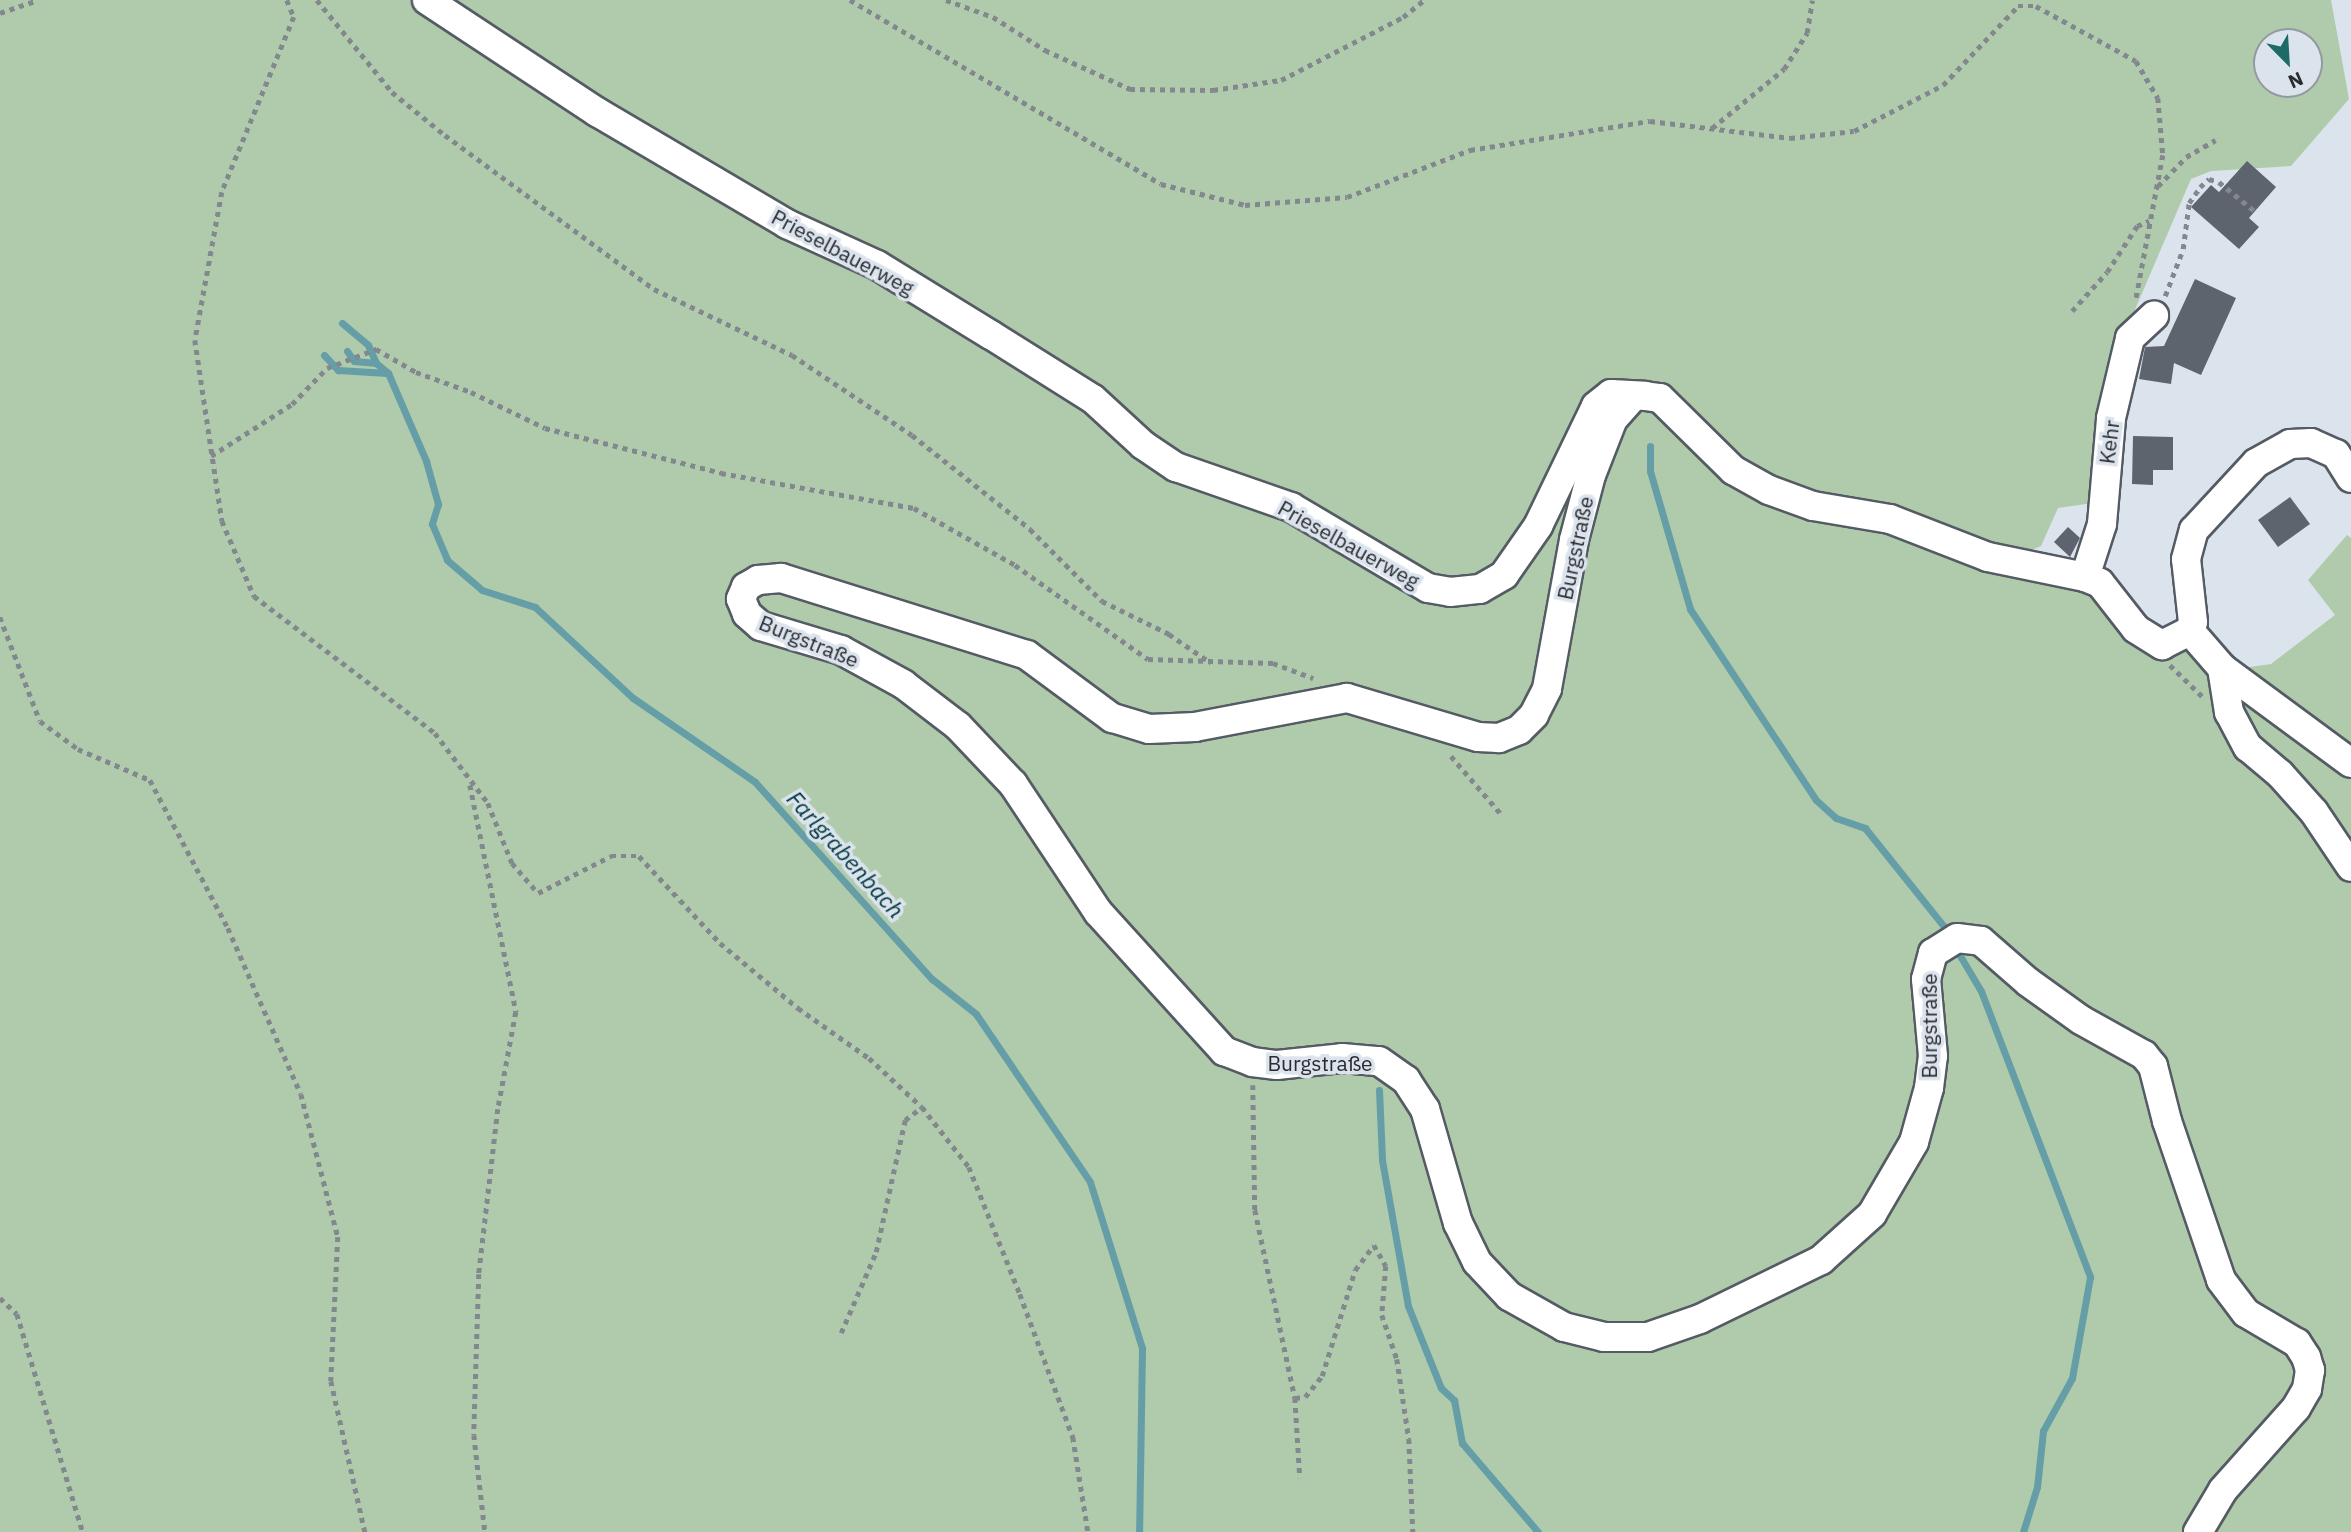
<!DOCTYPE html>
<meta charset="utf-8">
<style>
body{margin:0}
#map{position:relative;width:2351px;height:1532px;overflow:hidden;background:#dbe3ed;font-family:"IBM Plex Sans",sans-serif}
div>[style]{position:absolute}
.green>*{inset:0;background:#afcbac}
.stream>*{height:7px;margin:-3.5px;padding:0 3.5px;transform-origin:3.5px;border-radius:3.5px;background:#659ea6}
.building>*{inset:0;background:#5e646d}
.path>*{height:4.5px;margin-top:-2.25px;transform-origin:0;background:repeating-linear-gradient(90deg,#83888f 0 5px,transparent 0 10px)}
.roads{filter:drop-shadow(2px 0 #555b64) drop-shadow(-2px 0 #555b64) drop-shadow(0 2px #555b64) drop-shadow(0 -2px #555b64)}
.minor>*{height:28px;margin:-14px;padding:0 14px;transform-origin:14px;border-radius:14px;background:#fff}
span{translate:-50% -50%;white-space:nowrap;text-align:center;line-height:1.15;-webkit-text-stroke:7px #dbe3ed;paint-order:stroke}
.street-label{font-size:21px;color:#292b2f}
.water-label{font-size:23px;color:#00383f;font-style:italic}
.north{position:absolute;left:2253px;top:28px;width:70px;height:70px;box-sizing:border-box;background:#dbe3ed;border:2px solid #9499a1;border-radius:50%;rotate:156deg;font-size:19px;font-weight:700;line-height:28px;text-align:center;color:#292b2f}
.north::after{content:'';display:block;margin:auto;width:24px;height:32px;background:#1e6a66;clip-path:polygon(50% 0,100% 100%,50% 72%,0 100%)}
</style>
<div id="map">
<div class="green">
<div style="clip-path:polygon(evenodd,0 0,2331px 0,2349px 99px,2291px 166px,2211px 171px,2191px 179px,2107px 375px,2095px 442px,2093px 503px,2058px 508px,2041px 546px,2021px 555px,1987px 548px,1892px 511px,1834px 503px,1775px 486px,1737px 466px,1671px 397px,1654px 390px,1608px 393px,1591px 402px,1572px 433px,1546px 493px,1500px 569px,1450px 586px,1459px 602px,1483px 599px,1503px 583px,1535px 548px,1593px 428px,1615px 406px,1649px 406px,1670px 414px,1701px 453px,1734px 480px,1774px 503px,1898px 532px,1938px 551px,1992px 568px,2071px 582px,2100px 596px,2152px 656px,2195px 647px,2216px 672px,2271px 664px,2335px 615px,2308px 580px,2347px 535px,2351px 538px,2351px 1532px,0 1532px,0 0,2267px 42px,2309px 42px,2309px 84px,2267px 84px,2267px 42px)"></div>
</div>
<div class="stream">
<div style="left:342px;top:323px;width:34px;rotate:40deg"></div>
<div style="left:368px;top:345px;width:20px;rotate:66deg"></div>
<div style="left:376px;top:363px;width:16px;rotate:40deg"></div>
<div style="left:388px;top:373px;width:96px;rotate:66.6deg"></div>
<div style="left:426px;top:461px;width:45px;rotate:74.4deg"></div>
<div style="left:438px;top:504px;width:21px;rotate:107deg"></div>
<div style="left:432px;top:524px;width:39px;rotate:67deg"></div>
<div style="left:447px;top:560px;width:46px;rotate:40.6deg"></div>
<div style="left:482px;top:590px;width:56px;rotate:17.8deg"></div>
<div style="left:535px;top:607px;width:134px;rotate:42.9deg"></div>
<div style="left:633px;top:698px;width:148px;rotate:34.5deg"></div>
<div style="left:755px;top:782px;width:265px;rotate:48.1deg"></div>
<div style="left:932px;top:979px;width:56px;rotate:38.5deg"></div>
<div style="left:976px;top:1014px;width:203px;rotate:55.8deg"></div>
<div style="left:1090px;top:1182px;width:174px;rotate:72.6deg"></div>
<div style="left:1142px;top:1348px;width:184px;rotate:90.9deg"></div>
<div style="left:347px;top:351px;width:12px;rotate:55deg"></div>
<div style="left:354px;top:361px;width:22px;rotate:5deg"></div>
<div style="left:324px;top:355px;width:21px;rotate:47deg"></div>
<div style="left:338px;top:370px;width:49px;rotate:3.5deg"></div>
<div style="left:1650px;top:446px;width:25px;rotate:90deg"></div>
<div style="left:1650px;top:471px;width:144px;rotate:73.8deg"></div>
<div style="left:1690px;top:609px;width:229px;rotate:56.6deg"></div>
<div style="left:1816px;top:800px;width:27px;rotate:42deg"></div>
<div style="left:1836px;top:818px;width:31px;rotate:19deg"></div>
<div style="left:1865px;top:828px;width:129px;rotate:51.3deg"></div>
<div style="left:1959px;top:954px;width:43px;rotate:59.3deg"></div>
<div style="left:1981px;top:991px;width:306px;rotate:69.1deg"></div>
<div style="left:2090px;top:1277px;width:103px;rotate:100.1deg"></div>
<div style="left:2072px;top:1378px;width:60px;rotate:118.7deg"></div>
<div style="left:2043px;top:1431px;width:56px;rotate:96.1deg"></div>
<div style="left:2037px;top:1487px;width:47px;rotate:107.3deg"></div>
<div style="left:1379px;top:1090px;width:70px;rotate:87.5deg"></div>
<div style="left:1382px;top:1160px;width:148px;rotate:79.9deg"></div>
<div style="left:1408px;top:1306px;width:88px;rotate:68.1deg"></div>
<div style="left:1441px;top:1388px;width:18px;rotate:43deg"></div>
<div style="left:1454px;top:1400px;width:44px;rotate:79.5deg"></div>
<div style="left:1462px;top:1443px;width:117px;rotate:49.5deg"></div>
</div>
<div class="building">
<div style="clip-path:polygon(2247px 161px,2276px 187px,2249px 218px,2259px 227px,2239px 249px,2191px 207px,2211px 185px,2219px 192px)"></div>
<div style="clip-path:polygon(2195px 279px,2236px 298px,2201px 375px,2174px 363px,2171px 384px,2139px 379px,2145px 347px,2164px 346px)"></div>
<div style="clip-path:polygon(2133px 436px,2173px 437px,2173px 470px,2153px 470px,2153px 485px,2132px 484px)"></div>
<div style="clip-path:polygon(2290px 497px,2310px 524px,2278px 547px,2258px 520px)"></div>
<div style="clip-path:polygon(2068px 527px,2080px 538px,2070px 557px,2054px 542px)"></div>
</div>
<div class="path">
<div style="left:287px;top:0;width:18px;rotate:68deg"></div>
<div style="left:294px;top:17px;width:189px;rotate:112.4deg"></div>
<div style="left:222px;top:192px;width:150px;rotate:100.3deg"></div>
<div style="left:195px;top:340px;width:183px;rotate:81.5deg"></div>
<div style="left:222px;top:521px;width:82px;rotate:66.9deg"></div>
<div style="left:254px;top:596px;width:227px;rotate:37.1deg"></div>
<div style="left:435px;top:733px;width:88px;rotate:52.9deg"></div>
<div style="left:488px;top:803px;width:65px;rotate:68.2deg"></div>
<div style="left:512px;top:863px;width:40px;rotate:49deg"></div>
<div style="left:538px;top:893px;width:82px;rotate:-26.9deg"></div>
<div style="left:611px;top:856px;width:28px"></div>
<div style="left:639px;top:856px;width:119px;rotate:47deg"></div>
<div style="left:720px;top:943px;width:102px;rotate:39.8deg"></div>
<div style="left:798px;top:1008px;width:87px;rotate:35.2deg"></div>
<div style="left:869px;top:1058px;width:72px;rotate:42.8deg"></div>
<div style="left:922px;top:1107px;width:76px;rotate:51.9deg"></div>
<div style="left:969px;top:1167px;width:137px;rotate:68.1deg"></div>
<div style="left:1020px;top:1294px;width:153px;rotate:69.7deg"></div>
<div style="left:1073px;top:1437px;width:96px;rotate:81deg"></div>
<div style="left:317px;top:0;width:119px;rotate:50.8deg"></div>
<div style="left:392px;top:92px;width:68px;rotate:39.1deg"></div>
<div style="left:445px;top:135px;width:260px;rotate:36.4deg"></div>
<div style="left:654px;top:289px;width:153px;rotate:25.6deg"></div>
<div style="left:792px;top:355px;width:144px;rotate:33.7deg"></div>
<div style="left:912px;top:435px;width:151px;rotate:38.5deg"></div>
<div style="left:1030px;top:529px;width:102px;rotate:45deg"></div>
<div style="left:1102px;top:601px;width:75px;rotate:26.2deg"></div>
<div style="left:1169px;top:634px;width:51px;rotate:34.6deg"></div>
<div style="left:850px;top:0;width:361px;rotate:30.6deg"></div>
<div style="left:1161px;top:184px;width:87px;rotate:14deg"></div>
<div style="left:1245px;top:205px;width:102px;rotate:-4.5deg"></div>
<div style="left:1347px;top:197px;width:132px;rotate:-20.9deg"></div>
<div style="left:1470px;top:150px;width:182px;rotate:-9.2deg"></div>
<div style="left:1650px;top:121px;width:141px;rotate:6.9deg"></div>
<div style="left:1790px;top:138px;width:64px;rotate:-6.2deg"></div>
<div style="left:1854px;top:131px;width:100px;rotate:-27.3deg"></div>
<div style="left:1943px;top:85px;width:109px;rotate:-46.5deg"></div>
<div style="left:2018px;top:6px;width:18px"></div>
<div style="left:2036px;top:6px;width:114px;rotate:28.8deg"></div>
<div style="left:2136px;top:61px;width:43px;rotate:59.3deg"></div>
<div style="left:2158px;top:98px;width:57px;rotate:85deg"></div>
<div style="left:2163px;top:155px;width:147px;rotate:100.6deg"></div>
<div style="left:946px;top:0;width:50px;rotate:19.9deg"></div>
<div style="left:993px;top:17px;width:62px;rotate:32.4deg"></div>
<div style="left:1045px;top:50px;width:94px;rotate:24.6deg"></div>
<div style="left:1130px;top:89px;width:83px;rotate:0.7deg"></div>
<div style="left:1213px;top:90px;width:69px;rotate:-8.4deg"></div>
<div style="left:1281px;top:80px;width:137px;rotate:-27.3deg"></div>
<div style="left:1403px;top:17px;width:27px;rotate:-39deg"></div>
<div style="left:0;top:13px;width:39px;rotate:-19deg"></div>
<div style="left:1712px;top:128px;width:93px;rotate:-39.3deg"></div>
<div style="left:1784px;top:69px;width:43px;rotate:-57.4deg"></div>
<div style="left:1807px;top:33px;width:33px;rotate:-81deg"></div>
<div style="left:2158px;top:186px;width:40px;rotate:-46deg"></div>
<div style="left:2186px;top:157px;width:34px;rotate:-30deg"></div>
<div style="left:2165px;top:296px;width:50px;rotate:-69deg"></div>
<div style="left:2183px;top:249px;width:46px;rotate:-82.6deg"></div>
<div style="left:2189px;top:203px;width:19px;rotate:-55deg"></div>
<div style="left:2200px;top:187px;width:12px;rotate:-42deg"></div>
<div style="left:2209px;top:179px;width:10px;rotate:17deg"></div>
<div style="left:2219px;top:182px;width:49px;rotate:39.2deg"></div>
<div style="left:2072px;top:311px;width:52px;rotate:-48.1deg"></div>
<div style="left:2107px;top:272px;width:55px;rotate:-56.9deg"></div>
<div style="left:2137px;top:226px;width:13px;rotate:-23deg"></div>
<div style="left:211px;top:456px;width:96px;rotate:-32.7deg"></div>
<div style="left:292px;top:404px;width:50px;rotate:-45.8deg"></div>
<div style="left:327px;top:368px;width:53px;rotate:-21.2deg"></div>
<div style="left:376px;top:349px;width:46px;rotate:29.9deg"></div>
<div style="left:416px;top:372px;width:59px;rotate:20deg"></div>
<div style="left:471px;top:392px;width:82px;rotate:25.9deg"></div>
<div style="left:545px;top:428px;width:182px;rotate:14.3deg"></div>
<div style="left:721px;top:473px;width:196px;rotate:10.3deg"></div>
<div style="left:914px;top:508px;width:116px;rotate:29.4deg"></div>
<div style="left:1015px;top:565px;width:163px;rotate:35.3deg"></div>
<div style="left:1148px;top:659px;width:125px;rotate:1.8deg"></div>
<div style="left:1273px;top:663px;width:43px;rotate:20.6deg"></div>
<div style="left:0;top:617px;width:111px;rotate:69deg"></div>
<div style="left:40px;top:721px;width:47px;rotate:36.4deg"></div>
<div style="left:78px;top:749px;width:78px;rotate:23.3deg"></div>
<div style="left:150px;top:780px;width:167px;rotate:62.2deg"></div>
<div style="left:228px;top:928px;width:181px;rotate:66.3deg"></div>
<div style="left:301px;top:1094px;width:148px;rotate:75.5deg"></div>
<div style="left:338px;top:1237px;width:144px;rotate:92.8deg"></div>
<div style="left:331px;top:1381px;width:155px;rotate:77.3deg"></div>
<div style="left:2170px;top:665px;width:47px;rotate:44.1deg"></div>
<div style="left:1451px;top:756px;width:77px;rotate:49.2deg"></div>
<div style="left:470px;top:785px;width:232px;rotate:78.5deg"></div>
<div style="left:516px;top:1012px;width:99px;rotate:100.5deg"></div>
<div style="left:498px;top:1109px;width:166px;rotate:96.6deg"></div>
<div style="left:479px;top:1274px;width:161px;rotate:91.8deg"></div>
<div style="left:474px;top:1435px;width:98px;rotate:83.5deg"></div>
<div style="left:1253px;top:1085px;width:125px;rotate:89.1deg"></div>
<div style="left:1255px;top:1210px;width:192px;rotate:78deg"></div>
<div style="left:1295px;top:1398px;width:10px;rotate:-6deg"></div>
<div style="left:1305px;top:1397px;width:27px;rotate:-51deg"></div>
<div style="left:1322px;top:1376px;width:111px;rotate:-72.7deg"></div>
<div style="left:1355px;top:1270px;width:31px;rotate:-53deg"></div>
<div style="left:1374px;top:1245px;width:24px;rotate:60deg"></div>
<div style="left:1386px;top:1266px;width:49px;rotate:94.7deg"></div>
<div style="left:1382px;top:1315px;width:46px;rotate:71.2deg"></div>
<div style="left:1397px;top:1359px;width:81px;rotate:81.5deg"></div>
<div style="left:1409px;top:1439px;width:93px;rotate:87.5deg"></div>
<div style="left:0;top:1298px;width:23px;rotate:43deg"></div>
<div style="left:17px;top:1314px;width:228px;rotate:73.2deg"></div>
<div style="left:841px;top:1333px;width:88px;rotate:-66.6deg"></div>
<div style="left:876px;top:1252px;width:135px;rotate:-77.6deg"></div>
<div style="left:905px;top:1120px;width:21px;rotate:-37deg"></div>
<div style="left:1295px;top:1398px;width:80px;rotate:86.4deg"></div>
</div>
<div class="roads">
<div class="minor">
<div style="left:427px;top:0;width:204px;rotate:33.4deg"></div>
<div style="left:597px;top:112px;width:221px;rotate:30.5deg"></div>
<div style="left:787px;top:224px;width:99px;rotate:24.5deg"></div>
<div style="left:877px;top:265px;width:134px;rotate:31.6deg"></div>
<div style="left:991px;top:335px;width:120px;rotate:32.1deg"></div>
<div style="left:1093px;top:399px;width:68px;rotate:42.6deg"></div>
<div style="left:1143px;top:445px;width:40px;rotate:34deg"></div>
<div style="left:1176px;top:467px;width:122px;rotate:19.2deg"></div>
<div style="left:1291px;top:507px;width:159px;rotate:30.6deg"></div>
<div style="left:1428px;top:588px;width:22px;rotate:10deg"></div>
<div style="left:1450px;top:592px;width:30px;rotate:-6deg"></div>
<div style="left:1480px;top:589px;width:28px;rotate:-30deg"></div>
<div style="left:1504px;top:575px;width:60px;rotate:-55.2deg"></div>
<div style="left:1538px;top:526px;width:133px;rotate:-64.2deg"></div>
<div style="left:1596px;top:406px;width:19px;rotate:-39deg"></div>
<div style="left:1611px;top:394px;width:34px;rotate:3deg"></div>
<div style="left:1645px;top:396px;width:15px;rotate:8deg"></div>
<div style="left:1660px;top:398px;width:103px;rotate:44.6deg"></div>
<div style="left:1733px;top:470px;width:41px;rotate:29.1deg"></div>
<div style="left:1769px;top:490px;width:47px;rotate:20deg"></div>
<div style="left:1813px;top:506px;width:78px;rotate:9.6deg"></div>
<div style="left:1890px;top:519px;width:105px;rotate:21.2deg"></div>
<div style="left:1988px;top:557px;width:99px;rotate:11.7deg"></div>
<div style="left:2085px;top:577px;width:16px;rotate:22deg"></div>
<div style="left:2100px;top:583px;width:58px;rotate:52deg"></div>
<div style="left:2136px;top:629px;width:31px;rotate:32deg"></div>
<div style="left:2162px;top:645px;width:31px;rotate:-27deg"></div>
<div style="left:1632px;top:398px;width:28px;rotate:132deg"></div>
<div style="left:1613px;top:419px;width:60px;rotate:111.4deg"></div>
<div style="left:1591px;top:475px;width:67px;rotate:104.7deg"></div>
<div style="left:1574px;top:540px;width:151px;rotate:100.3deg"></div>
<div style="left:1547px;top:689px;width:29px;rotate:117deg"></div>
<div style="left:1534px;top:715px;width:21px;rotate:135deg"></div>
<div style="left:1519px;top:730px;width:22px;rotate:158deg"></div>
<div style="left:1499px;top:738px;width:21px;rotate:-177deg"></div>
<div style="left:1478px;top:737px;width:137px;rotate:-163.4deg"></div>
<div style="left:1347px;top:698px;width:155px;rotate:169.2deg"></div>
<div style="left:1195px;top:727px;width:46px;rotate:177.5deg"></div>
<div style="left:1149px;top:729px;width:39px;rotate:-163deg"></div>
<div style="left:1112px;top:718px;width:106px;rotate:-143.5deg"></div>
<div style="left:1027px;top:655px;width:258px;rotate:-162.6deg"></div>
<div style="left:781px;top:578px;width:23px;rotate:175deg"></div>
<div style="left:758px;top:580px;width:14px;rotate:150deg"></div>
<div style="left:746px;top:587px;width:13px;rotate:113deg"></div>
<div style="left:741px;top:599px;width:16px;rotate:68deg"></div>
<div style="left:747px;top:614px;width:18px;rotate:41deg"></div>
<div style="left:761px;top:626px;width:84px;rotate:16.7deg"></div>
<div style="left:841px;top:650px;width:71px;rotate:28.7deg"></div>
<div style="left:903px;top:684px;width:69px;rotate:37.4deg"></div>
<div style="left:958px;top:726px;width:80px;rotate:46.5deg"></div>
<div style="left:1013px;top:784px;width:154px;rotate:56.4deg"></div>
<div style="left:1098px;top:912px;width:188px;rotate:47.8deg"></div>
<div style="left:1224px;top:1051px;width:30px;rotate:21deg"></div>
<div style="left:1252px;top:1062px;width:25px;rotate:7deg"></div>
<div style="left:1277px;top:1065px;width:65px;rotate:-6.1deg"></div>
<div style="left:1342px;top:1058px;width:37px;rotate:5deg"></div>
<div style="left:1379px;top:1061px;width:33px;rotate:35deg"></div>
<div style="left:1406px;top:1080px;width:35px;rotate:57deg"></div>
<div style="left:1425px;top:1109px;width:119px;rotate:73.9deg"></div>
<div style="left:1458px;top:1223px;width:43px;rotate:64deg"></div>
<div style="left:1477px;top:1262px;width:47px;rotate:46.7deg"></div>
<div style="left:1509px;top:1296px;width:63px;rotate:29.4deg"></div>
<div style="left:1564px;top:1327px;width:41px;rotate:14deg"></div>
<div style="left:1604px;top:1337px;width:44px"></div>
<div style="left:1648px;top:1337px;width:55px;rotate:-19.1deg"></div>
<div style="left:1700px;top:1319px;width:135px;rotate:-26deg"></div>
<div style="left:1821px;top:1260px;width:69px;rotate:-42deg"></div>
<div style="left:1872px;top:1214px;width:83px;rotate:-59.7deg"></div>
<div style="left:1914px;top:1142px;width:56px;rotate:-74.5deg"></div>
<div style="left:1929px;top:1088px;width:32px;rotate:-83deg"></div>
<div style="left:1933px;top:1056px;width:77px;rotate:-95.2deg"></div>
<div style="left:1926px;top:979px;width:27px;rotate:-75deg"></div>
<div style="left:1933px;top:953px;width:28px;rotate:-32deg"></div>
<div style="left:1957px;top:938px;width:24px;rotate:7deg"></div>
<div style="left:1981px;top:941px;width:62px;rotate:41.1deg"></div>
<div style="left:2028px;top:982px;width:65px;rotate:35.6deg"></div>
<div style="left:2081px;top:1020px;width:72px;rotate:29.1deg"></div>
<div style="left:2144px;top:1055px;width:14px;rotate:51deg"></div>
<div style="left:2153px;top:1066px;width:57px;rotate:75.7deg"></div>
<div style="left:2167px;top:1121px;width:168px;rotate:71.2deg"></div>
<div style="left:2221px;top:1280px;width:41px;rotate:52.9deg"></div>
<div style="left:2246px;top:1313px;width:59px;rotate:30.5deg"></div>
<div style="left:2297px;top:1343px;width:17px;rotate:57deg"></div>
<div style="left:2306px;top:1357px;width:14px;rotate:73deg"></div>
<div style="left:2310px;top:1370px;width:19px;rotate:99deg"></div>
<div style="left:2307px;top:1389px;width:22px;rotate:120deg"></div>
<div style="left:2296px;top:1408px;width:110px;rotate:131.7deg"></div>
<div style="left:2223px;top:1490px;width:49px;rotate:120.8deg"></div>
<div style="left:2085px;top:577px;width:56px;rotate:-72.2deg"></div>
<div style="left:2102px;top:524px;width:106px;rotate:-85.1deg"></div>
<div style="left:2111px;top:418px;width:82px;rotate:-76.6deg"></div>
<div style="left:2130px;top:338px;width:33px;rotate:-43deg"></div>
<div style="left:2190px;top:631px;width:9px;rotate:-72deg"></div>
<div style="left:2193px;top:622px;width:63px;rotate:-96.3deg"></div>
<div style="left:2186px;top:559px;width:30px;rotate:-75deg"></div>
<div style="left:2194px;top:530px;width:91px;rotate:-47.2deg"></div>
<div style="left:2256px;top:463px;width:39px;rotate:-29deg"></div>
<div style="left:2290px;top:444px;width:21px;rotate:-3deg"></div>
<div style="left:2311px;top:443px;width:27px;rotate:24deg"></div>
<div style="left:2336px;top:454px;width:28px;rotate:58deg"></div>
<div style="left:2190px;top:631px;width:49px;rotate:49.1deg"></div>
<div style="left:2222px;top:668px;width:160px;rotate:36.4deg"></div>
<div style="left:2222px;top:668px;width:45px;rotate:81deg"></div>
<div style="left:2229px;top:712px;width:40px;rotate:62deg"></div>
<div style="left:2248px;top:747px;width:42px;rotate:40.2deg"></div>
<div style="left:2280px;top:774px;width:51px;rotate:48.2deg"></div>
<div style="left:2314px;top:812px;width:66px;rotate:56.1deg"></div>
</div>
</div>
<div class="street-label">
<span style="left:843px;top:252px;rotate:28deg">Prieselbauerweg</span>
<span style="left:2109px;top:442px;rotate:-83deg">Kehr</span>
<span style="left:1349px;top:544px;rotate:29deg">Prieselbauerweg</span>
<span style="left:1575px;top:548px;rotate:-78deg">Burgstraße</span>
<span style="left:809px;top:641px;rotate:22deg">Burgstraße</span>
<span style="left:1929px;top:1026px;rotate:-90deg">Burgstraße</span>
<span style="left:1320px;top:1063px">Burgstraße</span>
</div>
<div class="water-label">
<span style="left:846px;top:854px;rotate:48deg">Farlgrabenbach</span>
</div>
<div class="north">N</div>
</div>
